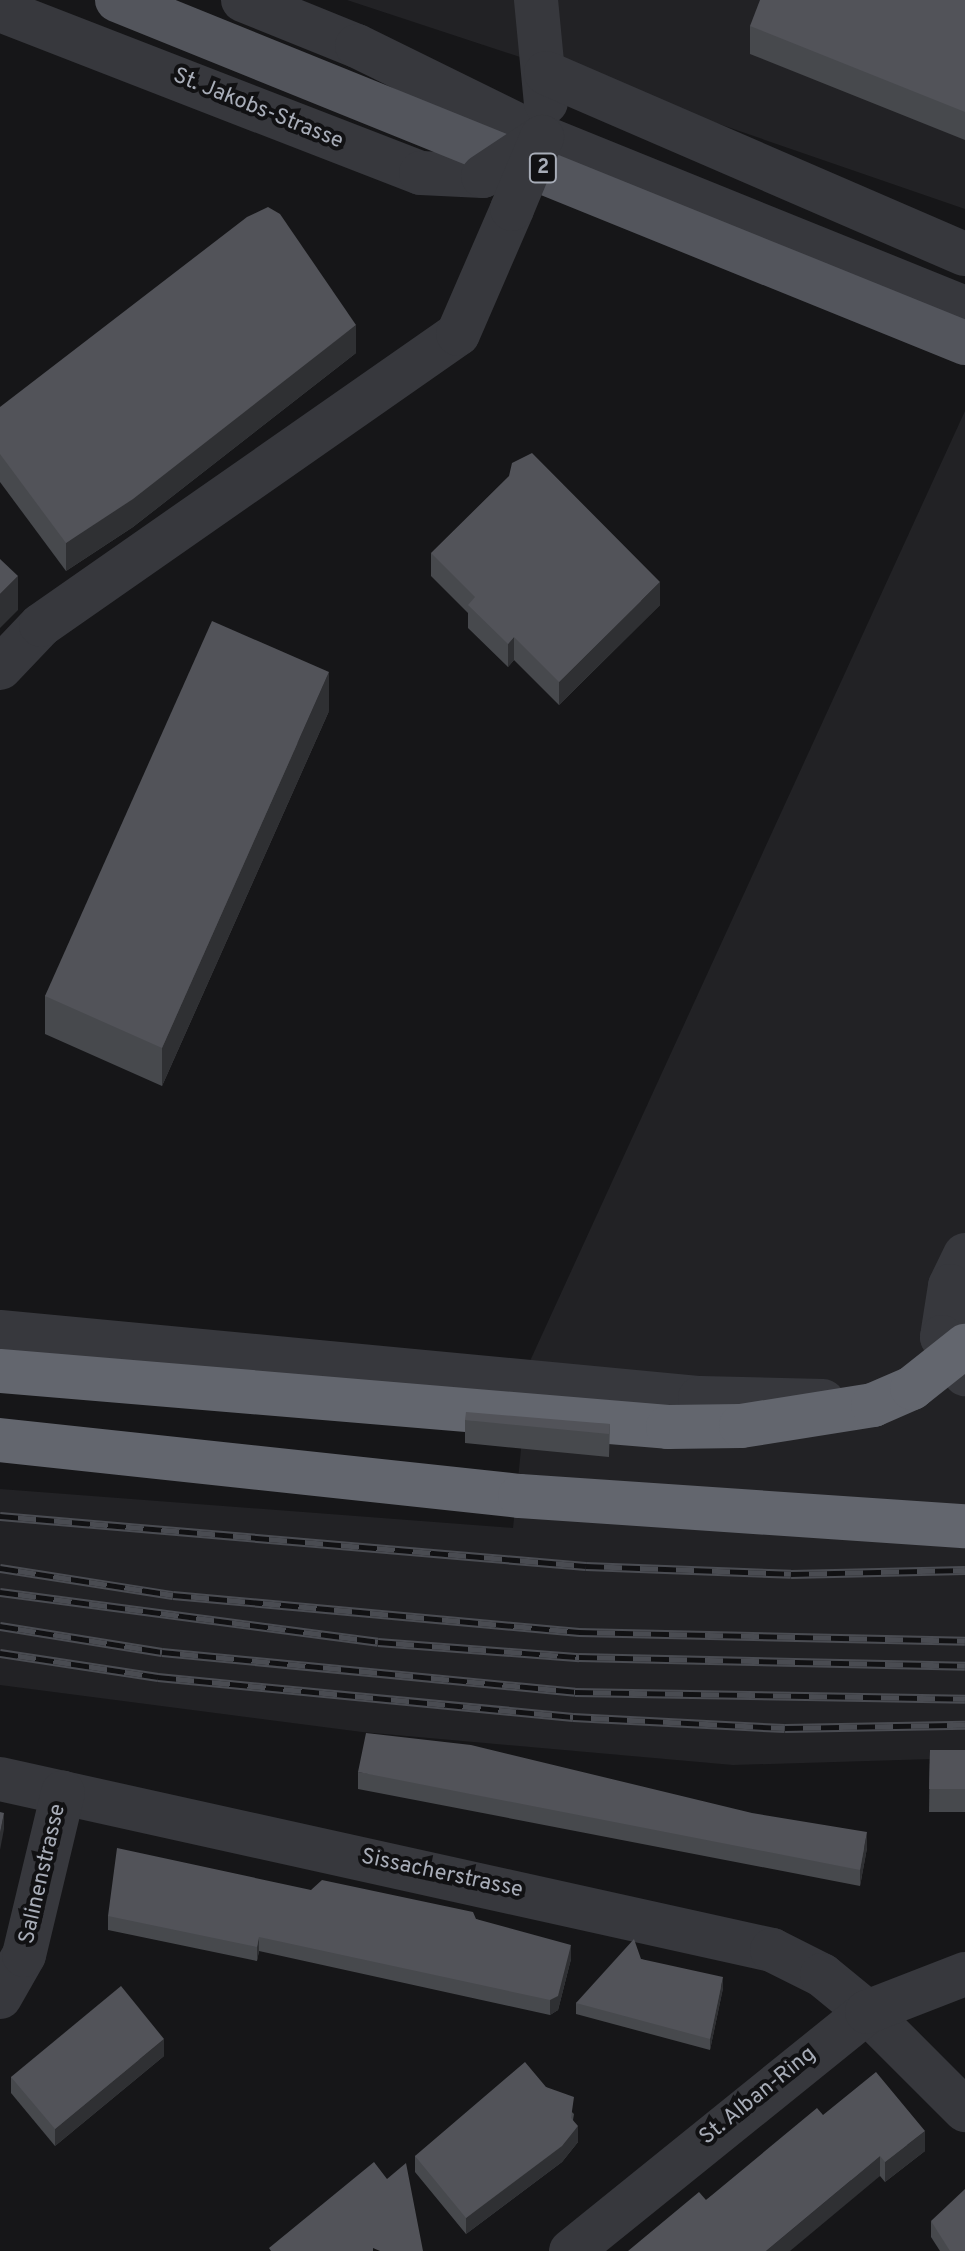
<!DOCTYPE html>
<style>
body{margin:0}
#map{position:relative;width:965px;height:2251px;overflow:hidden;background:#161618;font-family:Overpass,sans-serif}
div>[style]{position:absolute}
.built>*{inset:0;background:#222225}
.minor>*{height:44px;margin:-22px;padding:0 22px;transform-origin:22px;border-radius:22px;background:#37383d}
.major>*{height:44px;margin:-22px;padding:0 22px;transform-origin:22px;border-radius:22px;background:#53555c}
.highway>*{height:44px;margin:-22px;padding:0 22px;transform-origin:22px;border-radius:22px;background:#63666e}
.rail>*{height:9px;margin-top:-4.5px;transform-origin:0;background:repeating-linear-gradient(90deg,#111113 0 18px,#4a4c52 0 36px);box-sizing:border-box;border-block:2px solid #4a4c52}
.minor-bridge>*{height:44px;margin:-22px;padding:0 22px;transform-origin:22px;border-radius:22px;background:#37383d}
.highway-bridge>*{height:44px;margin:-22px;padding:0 22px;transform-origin:22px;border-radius:22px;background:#63666e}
.wall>*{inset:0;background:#47494d}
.shaded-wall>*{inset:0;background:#2f3033}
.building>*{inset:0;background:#525359}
span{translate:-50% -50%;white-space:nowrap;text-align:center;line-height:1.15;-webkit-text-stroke:8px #111113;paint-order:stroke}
.shield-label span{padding:2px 6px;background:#111113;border:2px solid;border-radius:6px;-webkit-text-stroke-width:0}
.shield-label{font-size:20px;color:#a8adb8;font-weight:700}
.street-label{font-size:22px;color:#a8adb8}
</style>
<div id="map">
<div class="built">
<div style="clip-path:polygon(347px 0,965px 0,965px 209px,632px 94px)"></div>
<div style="clip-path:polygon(965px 411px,965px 1758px,733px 1765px,362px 1732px,0 1685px,0 1489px,513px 1528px,530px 1361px)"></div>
</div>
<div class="minor">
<div style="left:243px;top:0;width:123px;rotate:22deg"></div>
<div style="left:357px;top:46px;width:206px;rotate:26.2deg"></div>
<div style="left:542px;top:137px;width:456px;rotate:22deg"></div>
<div style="left:536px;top:0;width:103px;rotate:84.5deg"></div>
<div style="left:0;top:10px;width:451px;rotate:21.2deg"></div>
<div style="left:421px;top:173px;width:62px;rotate:2.8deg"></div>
<div style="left:546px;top:73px;width:456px;rotate:23.4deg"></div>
<div style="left:0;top:668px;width:59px;rotate:-46.4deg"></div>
<div style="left:41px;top:625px;width:508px;rotate:-34.91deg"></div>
<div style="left:458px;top:334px;width:136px;rotate:-66.6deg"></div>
<div style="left:965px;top:1255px;width:34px;rotate:116deg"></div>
<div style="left:950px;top:1286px;width:52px;rotate:98.9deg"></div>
<div style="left:942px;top:1337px;width:44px;rotate:58.1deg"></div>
<div style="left:0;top:1332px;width:703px;rotate:5.39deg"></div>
<div style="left:700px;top:1398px;width:123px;rotate:1.4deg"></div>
<div style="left:0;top:1779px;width:791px;rotate:12.49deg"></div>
<div style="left:772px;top:1950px;width:56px;rotate:26.6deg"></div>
<div style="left:822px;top:1975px;width:58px;rotate:39.4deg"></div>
<div style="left:867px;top:2012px;width:139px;rotate:45deg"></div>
<div style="left:0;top:1997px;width:48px;rotate:-60.3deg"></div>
<div style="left:24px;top:1955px;width:167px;rotate:-76.5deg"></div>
<div style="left:571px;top:2251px;width:380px;rotate:-38.9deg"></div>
<div style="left:867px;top:2012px;width:105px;rotate:-21.2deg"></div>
</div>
<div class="major">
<div style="left:117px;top:0;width:915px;rotate:22.02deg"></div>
</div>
<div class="highway">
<div style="left:0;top:1371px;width:670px;rotate:4.79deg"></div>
<div style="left:0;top:1440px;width:523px;rotate:6.15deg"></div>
<div style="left:520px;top:1496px;width:446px;rotate:3.9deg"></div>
</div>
<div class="rail">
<div style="left:0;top:1516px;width:588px;rotate:4.88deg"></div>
<div style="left:586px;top:1566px;width:205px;rotate:2.2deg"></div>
<div style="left:791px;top:1574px;width:174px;rotate:-1.3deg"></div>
<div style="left:0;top:1568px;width:175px;rotate:8.9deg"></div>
<div style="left:173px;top:1595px;width:408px;rotate:5.2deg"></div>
<div style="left:579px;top:1632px;width:386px;rotate:1.3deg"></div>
<div style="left:0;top:1592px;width:381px;rotate:7.5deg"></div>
<div style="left:378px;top:1642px;width:202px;rotate:4.3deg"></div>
<div style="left:579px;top:1657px;width:386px;rotate:1.3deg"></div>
<div style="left:0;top:1626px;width:164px;rotate:9.1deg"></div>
<div style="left:162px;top:1652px;width:415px;rotate:5.5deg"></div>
<div style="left:575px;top:1692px;width:390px;rotate:1deg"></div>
<div style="left:0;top:1653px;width:160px;rotate:8.6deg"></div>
<div style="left:158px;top:1677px;width:417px;rotate:5.5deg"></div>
<div style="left:573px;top:1717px;width:212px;rotate:3deg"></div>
<div style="left:785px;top:1728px;width:180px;rotate:-1deg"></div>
</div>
<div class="minor-bridge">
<div style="left:483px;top:176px;width:71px;rotate:-33.5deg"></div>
<div style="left:512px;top:209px;width:78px;rotate:-67.4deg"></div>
</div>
<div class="highway-bridge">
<div style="left:668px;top:1427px;width:73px;rotate:-0.8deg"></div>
<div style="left:741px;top:1426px;width:134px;rotate:-9deg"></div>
<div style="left:873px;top:1405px;width:43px;rotate:-23.6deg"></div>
<div style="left:912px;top:1388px;width:68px;rotate:-38.4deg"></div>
</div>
<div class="wall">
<div style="clip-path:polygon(965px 0,965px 140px,750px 54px,750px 26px)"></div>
<div style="clip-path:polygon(356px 353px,133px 527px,66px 571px,0 482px,0 407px)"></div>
<div style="clip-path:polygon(431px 553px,660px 605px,559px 705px,514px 660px,508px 667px,468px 628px,468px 613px,431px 576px)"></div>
<div style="clip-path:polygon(329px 711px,162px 1086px,45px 1034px,45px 996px)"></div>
<div style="clip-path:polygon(465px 1420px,610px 1424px,609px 1457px,465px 1443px)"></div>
<div style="clip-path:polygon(930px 1750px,965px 1750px,965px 1812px,929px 1812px)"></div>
<div style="clip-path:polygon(358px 1772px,867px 1848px,860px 1886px,358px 1789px)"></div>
<div style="clip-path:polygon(311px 1890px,476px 1919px,571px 1959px,558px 2010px,550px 2015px,259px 1951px,257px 1961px,108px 1930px,108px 1916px)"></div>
<div style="clip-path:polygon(641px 1959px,723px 1988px,710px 2050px,576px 2014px,576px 2003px)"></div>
<div style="clip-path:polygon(164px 2056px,55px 2146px,11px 2093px,11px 2077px)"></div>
<div style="clip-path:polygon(546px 2087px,574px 2114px,573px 2120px,578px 2142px,562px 2162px,466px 2234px,415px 2172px,415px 2156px)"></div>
<div style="clip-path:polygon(823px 2115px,925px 2151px,885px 2182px,880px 2176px,706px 2200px)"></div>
<div style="clip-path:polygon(931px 2221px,965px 2251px,940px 2251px,931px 2237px)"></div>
</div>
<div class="shaded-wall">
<div style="clip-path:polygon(356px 325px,356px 353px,133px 527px,66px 571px,66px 543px)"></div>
<div style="clip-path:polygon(18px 576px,18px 610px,0 628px,0 594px)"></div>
<div style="clip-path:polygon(660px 582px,660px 605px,559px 705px,559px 682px)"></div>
<div style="clip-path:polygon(514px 637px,514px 660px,508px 667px,508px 644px)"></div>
<div style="clip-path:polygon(329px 672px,329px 711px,162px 1086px,162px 1048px)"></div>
<div style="clip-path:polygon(4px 1813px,4px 1829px,0 1850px,0 1833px)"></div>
<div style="clip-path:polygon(867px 1832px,867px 1848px,860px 1886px,860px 1870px)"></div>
<div style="clip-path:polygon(259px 1937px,259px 1951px,257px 1961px,257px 1947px)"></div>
<div style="clip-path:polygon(571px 1945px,571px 1959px,558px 2010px,550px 2015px,550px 2000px)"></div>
<div style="clip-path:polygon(723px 1977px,723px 1988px,710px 2050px,710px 2039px)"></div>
<div style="clip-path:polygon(164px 2039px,164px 2056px,55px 2146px,55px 2129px)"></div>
<div style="clip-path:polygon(578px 2126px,578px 2142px,562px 2162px,466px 2234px,466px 2218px)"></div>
<div style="clip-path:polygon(925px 2131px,925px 2151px,885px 2182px,885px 2162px)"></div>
<div style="clip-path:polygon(880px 2156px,880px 2176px,790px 2251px,766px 2251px)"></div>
</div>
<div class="building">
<div style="clip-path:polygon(760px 0,965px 0,965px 112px,750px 26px)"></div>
<div style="clip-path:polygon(268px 207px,280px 214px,356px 325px,133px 499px,66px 543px,0 454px,0 407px,247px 217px)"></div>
<div style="clip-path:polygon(532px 453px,660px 582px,559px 682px,514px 637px,508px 644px,468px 605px,475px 597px,431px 553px,509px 476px,512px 463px)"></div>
<div style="clip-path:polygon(0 559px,18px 576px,0 594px)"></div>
<div style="clip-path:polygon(212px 621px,329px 672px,162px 1048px,45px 996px)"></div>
<div style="clip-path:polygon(466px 1412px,610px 1424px,609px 1434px,465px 1420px)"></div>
<div style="clip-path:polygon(366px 1733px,471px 1745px,752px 1813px,867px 1832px,860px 1870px,358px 1772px)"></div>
<div style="clip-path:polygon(930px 1750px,965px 1750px,965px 1789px,929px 1789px)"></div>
<div style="clip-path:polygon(0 1812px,4px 1813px,0 1833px)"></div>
<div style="clip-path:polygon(117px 1848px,311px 1890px,322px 1880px,473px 1912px,476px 1919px,571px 1945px,558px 1996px,550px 2000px,259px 1937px,257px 1947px,108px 1916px)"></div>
<div style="clip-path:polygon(634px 1939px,641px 1959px,723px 1977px,710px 2039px,576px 2003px)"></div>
<div style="clip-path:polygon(121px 1986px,164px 2039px,55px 2129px,11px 2077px)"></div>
<div style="clip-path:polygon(525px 2062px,546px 2087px,574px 2097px,571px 2118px,578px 2126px,562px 2146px,466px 2218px,415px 2156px)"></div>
<div style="clip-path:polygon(876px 2072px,925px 2131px,885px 2162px,880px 2156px,766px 2251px,628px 2251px,699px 2192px,706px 2200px,817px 2108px,823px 2115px)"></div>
<div style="clip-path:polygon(374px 2162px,387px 2179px,406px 2163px,423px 2251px,380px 2251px,373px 2248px,373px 2251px,271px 2251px,269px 2248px)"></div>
<div style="clip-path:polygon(965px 2189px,965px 2251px,950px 2251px,931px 2221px)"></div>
</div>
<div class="shield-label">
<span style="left:543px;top:168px">2</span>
</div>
<div class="street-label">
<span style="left:258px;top:109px;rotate:22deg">St. Jakobs-Strasse</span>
<span style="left:43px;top:1874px;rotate:-77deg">Salinenstrasse</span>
<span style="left:442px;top:1874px;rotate:12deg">Sissacherstrasse</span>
<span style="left:758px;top:2096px;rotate:-39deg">St. Alban-Ring</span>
</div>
</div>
